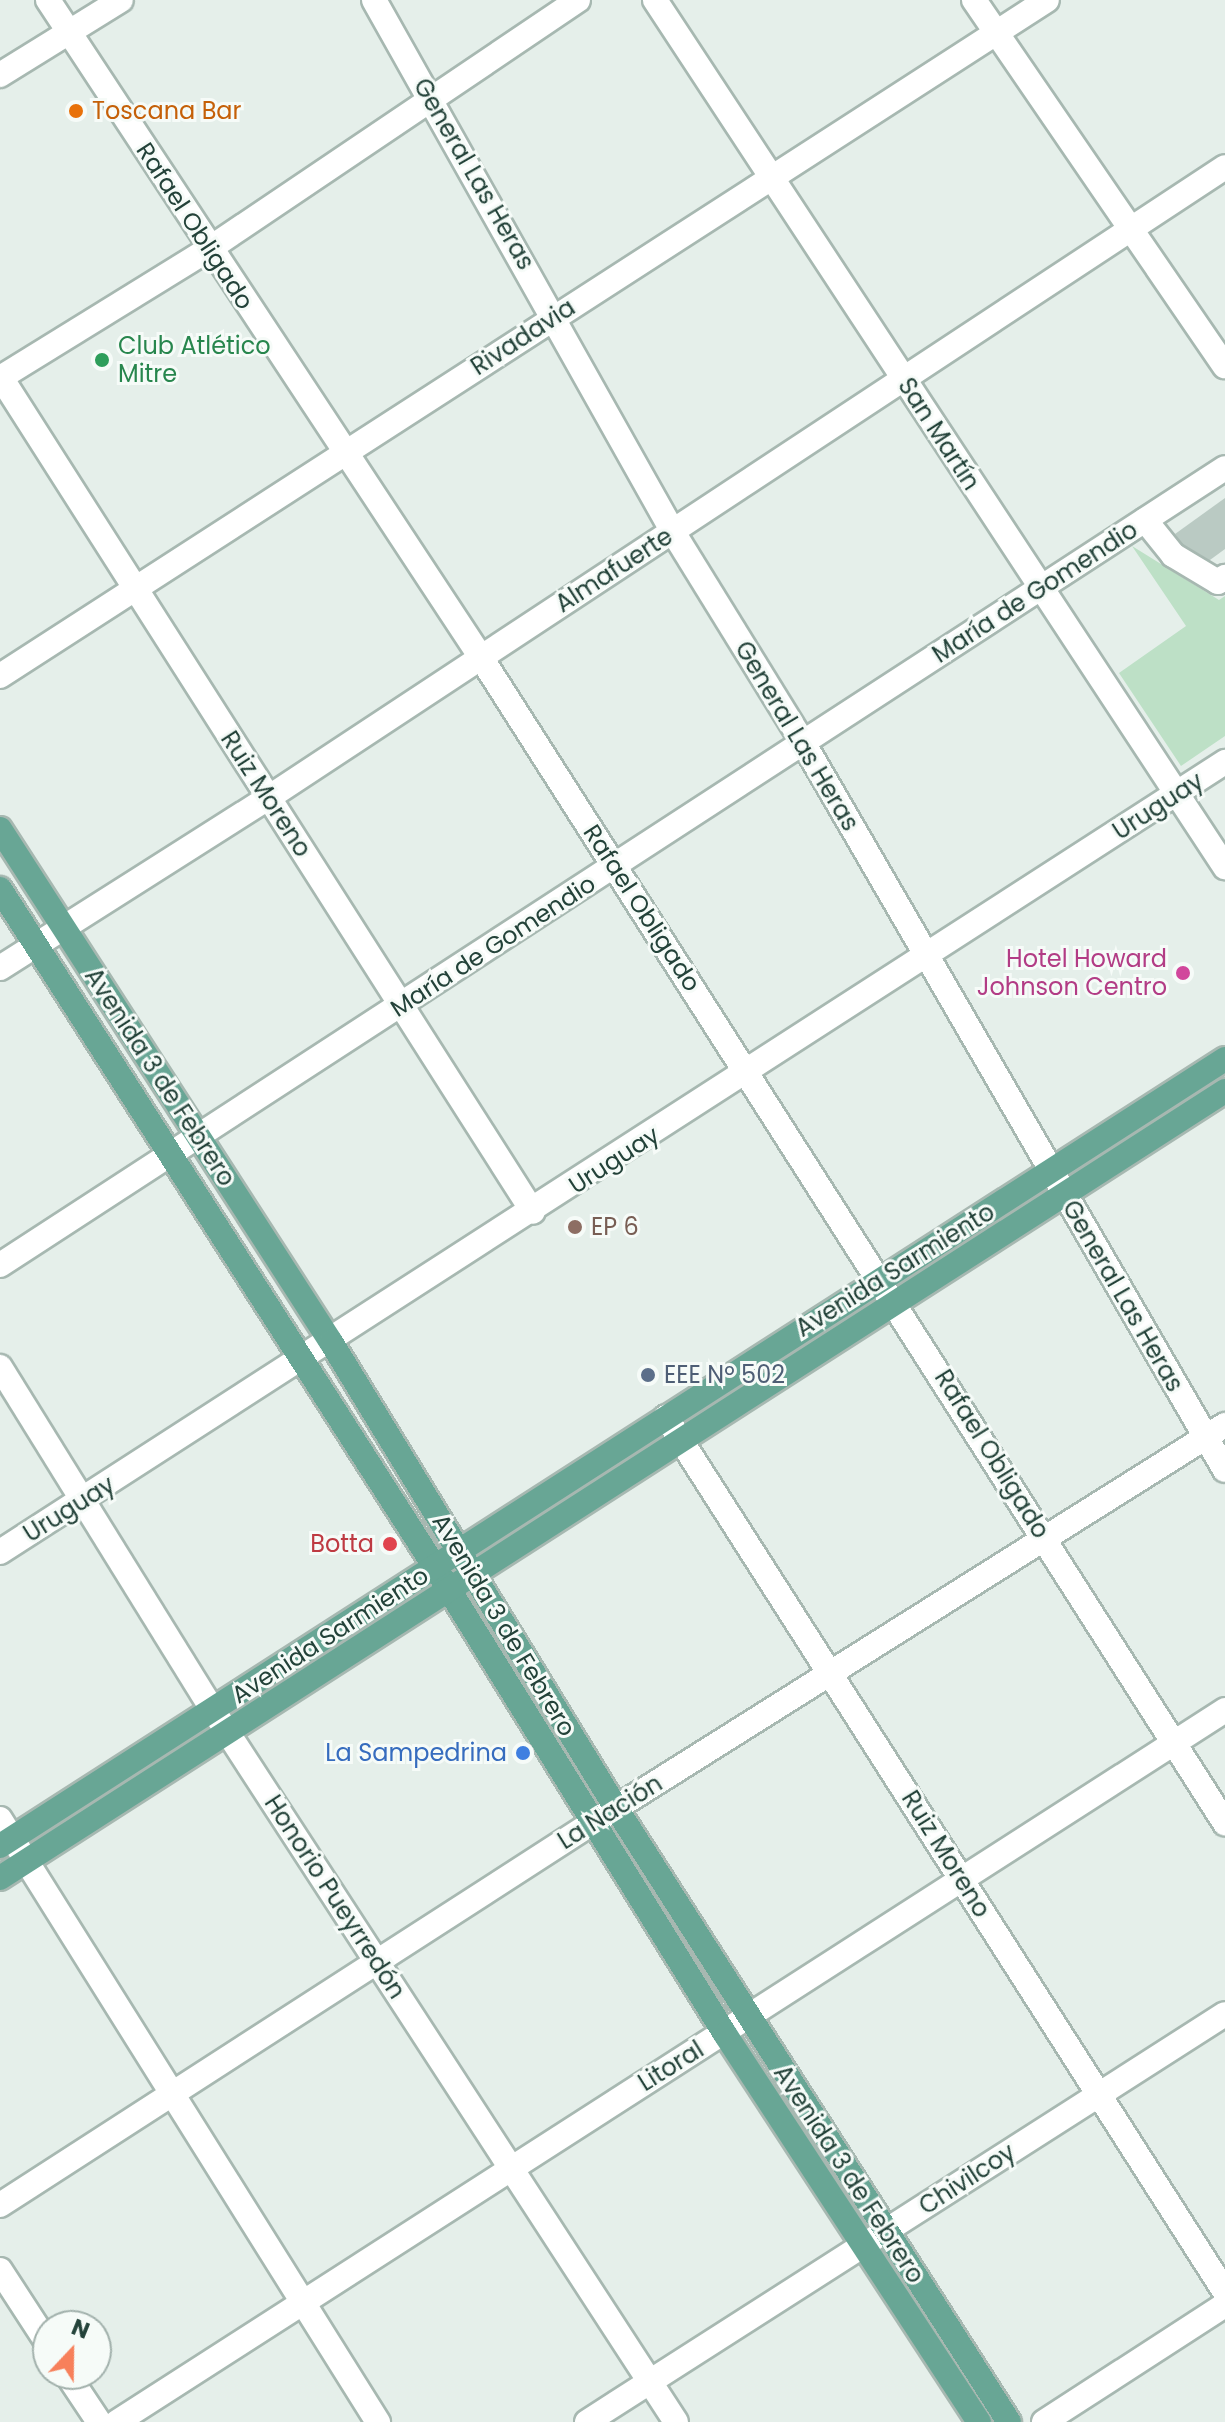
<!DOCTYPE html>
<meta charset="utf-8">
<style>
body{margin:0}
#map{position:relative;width:1225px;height:2422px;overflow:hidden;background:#e5efea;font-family:Poppins,sans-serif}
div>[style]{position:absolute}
.green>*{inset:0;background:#bde0c6}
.building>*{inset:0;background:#bacac3}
.roads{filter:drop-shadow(2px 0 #a7b8b1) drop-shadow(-2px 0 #a7b8b1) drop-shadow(0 2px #a7b8b1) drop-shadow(0 -2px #a7b8b1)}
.minor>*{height:24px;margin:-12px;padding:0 12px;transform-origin:12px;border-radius:12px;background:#fff}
.major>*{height:24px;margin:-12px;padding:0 12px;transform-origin:12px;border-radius:12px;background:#68a695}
.dots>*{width:22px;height:22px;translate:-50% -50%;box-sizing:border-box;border:4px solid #f6fbf8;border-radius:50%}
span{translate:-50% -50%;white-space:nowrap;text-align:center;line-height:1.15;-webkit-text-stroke:6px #f6fbf8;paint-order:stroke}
.food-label{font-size:24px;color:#c56008}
.left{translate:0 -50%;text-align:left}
.street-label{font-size:24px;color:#234239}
.leisure-label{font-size:24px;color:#27864d}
.hotel-label{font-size:24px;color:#b23c85}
.right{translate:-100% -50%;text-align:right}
.education-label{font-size:24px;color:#785e54}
.service-label{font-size:24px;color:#4e5e75}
.health-label{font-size:24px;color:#be3a42}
.shop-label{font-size:24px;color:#366cbe}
.north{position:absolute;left:32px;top:2310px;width:80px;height:80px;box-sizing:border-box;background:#f6fbf8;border:2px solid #a2b1ac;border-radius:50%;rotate:22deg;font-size:22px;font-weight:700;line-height:32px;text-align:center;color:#234239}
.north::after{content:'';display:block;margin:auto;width:28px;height:36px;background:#f7805b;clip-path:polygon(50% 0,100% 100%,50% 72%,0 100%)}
</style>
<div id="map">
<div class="green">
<div style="clip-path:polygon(1132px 546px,1219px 600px,1225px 596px,1225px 736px,1181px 766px,1119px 673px,1186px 626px)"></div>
</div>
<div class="building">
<div style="clip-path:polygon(1225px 498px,1225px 549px,1199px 568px,1175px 534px)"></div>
</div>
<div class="roads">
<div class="minor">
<div style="left:48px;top:0;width:785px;rotate:56.63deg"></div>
<div style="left:480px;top:656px;width:1385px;rotate:57.45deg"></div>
<div style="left:374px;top:0;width:610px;rotate:60.66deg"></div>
<div style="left:673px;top:532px;width:249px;rotate:58.3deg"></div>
<div style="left:804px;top:744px;width:839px;rotate:59.89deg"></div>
<div style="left:655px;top:0;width:1038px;rotate:56.68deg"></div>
<div style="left:974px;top:0;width:444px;rotate:55.6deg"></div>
<div style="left:0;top:75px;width:142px;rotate:-31.8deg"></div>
<div style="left:0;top:376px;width:991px;rotate:57.48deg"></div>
<div style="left:0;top:378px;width:246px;rotate:-31.7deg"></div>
<div style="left:209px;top:249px;width:445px;rotate:-34deg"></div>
<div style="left:1145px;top:520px;width:45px;rotate:51.3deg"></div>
<div style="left:1173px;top:555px;width:52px;rotate:31deg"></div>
<div style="left:1218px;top:582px;width:9px;rotate:-36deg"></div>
<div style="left:0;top:676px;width:1246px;rotate:-32.85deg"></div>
<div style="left:0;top:968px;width:317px;rotate:-32.4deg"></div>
<div style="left:268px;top:798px;width:1146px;rotate:-33.4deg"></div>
<div style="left:0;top:1265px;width:1461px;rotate:-33.05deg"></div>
<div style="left:0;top:1367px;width:404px;rotate:58.2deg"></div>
<div style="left:213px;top:1710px;width:849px;rotate:56.96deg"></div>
<div style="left:666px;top:1417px;width:1038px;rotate:57.43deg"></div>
<div style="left:0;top:1552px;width:1458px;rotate:-32.82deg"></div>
<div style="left:0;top:1819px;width:712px;rotate:57.92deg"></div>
<div style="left:0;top:2205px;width:705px;rotate:-32.83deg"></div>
<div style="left:592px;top:1823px;width:748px;rotate:-32.16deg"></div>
<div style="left:0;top:2270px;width:88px;rotate:57deg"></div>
<div style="left:67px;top:2374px;width:58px;rotate:56.3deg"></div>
<div style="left:117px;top:2422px;width:1317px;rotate:-32.72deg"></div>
<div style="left:587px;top:2422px;width:757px;rotate:-32.6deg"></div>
<div style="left:1044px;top:2422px;width:216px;rotate:-32.9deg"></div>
</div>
<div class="major">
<div style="left:0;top:829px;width:611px;rotate:57.17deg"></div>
<div style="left:331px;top:1342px;width:546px;rotate:58.55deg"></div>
<div style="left:616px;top:1808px;width:729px;rotate:57.38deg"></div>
<div style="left:0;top:889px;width:806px;rotate:57.32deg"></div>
<div style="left:435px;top:1567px;width:550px;rotate:58.16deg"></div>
<div style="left:725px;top:2034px;width:464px;rotate:56.8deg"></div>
<div style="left:0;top:1846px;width:1456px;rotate:-32.72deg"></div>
<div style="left:0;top:1878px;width:1456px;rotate:-32.72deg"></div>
</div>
</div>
<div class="dots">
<div style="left:76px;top:111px;background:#e8710a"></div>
<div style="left:102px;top:360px;background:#2e9e5b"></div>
<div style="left:1183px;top:973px;background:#d1479c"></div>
<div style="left:575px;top:1227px;background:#8d6e63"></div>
<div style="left:648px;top:1375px;background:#5c6f8a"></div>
<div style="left:390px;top:1544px;background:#e0444e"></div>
<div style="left:523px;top:1753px;background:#3f7fe0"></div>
</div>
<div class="food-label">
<span class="left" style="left:92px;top:111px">Toscana Bar</span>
</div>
<div class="street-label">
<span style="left:474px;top:174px;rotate:60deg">General Las Heras</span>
<span style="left:195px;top:226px;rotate:57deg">Rafael Obligado</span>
<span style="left:523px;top:337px;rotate:-33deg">Rivadavia</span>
<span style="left:939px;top:434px;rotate:57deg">San Martín</span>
<span style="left:614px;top:570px;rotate:-33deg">Almafuerte</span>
<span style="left:1035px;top:592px;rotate:-33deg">María de Gomendio</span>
<span style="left:797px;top:736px;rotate:59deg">General Las Heras</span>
<span style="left:266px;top:794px;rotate:57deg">Ruiz Moreno</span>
<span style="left:1158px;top:806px;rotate:-33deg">Uruguay</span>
<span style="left:642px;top:908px;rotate:57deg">Rafael Obligado</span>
<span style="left:493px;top:946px;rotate:-33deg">María de Gomendio</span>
<span style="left:160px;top:1077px;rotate:57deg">Avenida 3 de Febrero</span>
<span style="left:614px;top:1160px;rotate:-33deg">Uruguay</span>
<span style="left:895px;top:1270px;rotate:-32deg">Avenida Sarmiento</span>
<span style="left:1123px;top:1296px;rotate:60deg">General Las Heras</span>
<span style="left:992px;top:1454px;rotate:58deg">Rafael Obligado</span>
<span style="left:69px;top:1509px;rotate:-32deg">Uruguay</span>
<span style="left:504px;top:1625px;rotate:59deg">Avenida 3 de Febrero</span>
<span style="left:330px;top:1635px;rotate:-33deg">Avenida Sarmiento</span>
<span style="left:610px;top:1812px;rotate:-32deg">La Nación</span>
<span style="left:946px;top:1854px;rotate:58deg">Ruiz Moreno</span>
<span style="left:335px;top:1897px;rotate:57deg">Honorio Pueyrredón</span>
<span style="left:671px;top:2066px;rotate:-32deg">Litoral</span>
<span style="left:849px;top:2174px;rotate:57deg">Avenida 3 de Febrero</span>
<span style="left:967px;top:2179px;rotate:-33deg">Chivilcoy</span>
</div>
<div class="leisure-label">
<span class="left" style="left:118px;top:360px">Club Atlético<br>Mitre</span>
</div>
<div class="hotel-label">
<span class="right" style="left:1167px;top:973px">Hotel Howard<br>Johnson Centro</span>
</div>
<div class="education-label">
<span class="left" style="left:591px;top:1227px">EP 6</span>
</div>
<div class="service-label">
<span class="left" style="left:664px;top:1375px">EEE Nº 502</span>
</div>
<div class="health-label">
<span class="right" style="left:374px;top:1544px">Botta</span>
</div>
<div class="shop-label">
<span class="right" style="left:507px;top:1753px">La Sampedrina</span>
</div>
<div class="north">N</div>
</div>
